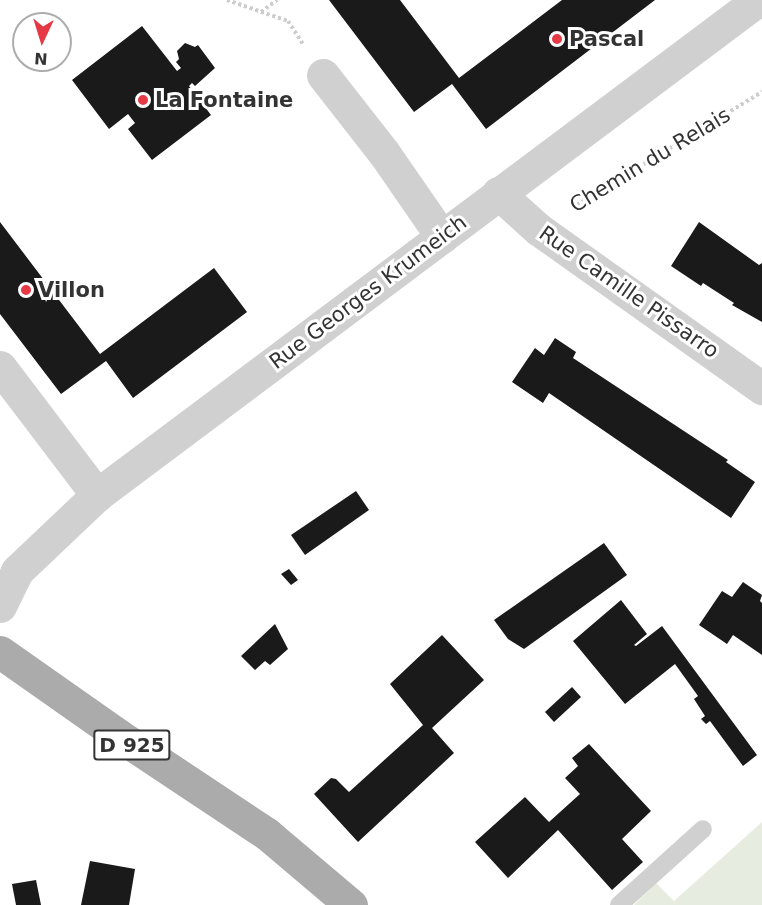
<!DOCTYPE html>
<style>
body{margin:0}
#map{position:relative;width:762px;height:905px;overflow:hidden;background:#fff;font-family:"DejaVu Sans",sans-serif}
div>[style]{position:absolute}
.green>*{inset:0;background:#e6ecdf}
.building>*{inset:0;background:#1a1a1a}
.path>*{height:4px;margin-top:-2px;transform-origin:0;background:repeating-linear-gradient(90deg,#cdcdcd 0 3px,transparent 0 6px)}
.lane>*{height:18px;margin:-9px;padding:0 9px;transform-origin:9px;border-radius:9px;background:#d0d0d0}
.street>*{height:33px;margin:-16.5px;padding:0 16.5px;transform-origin:16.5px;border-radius:16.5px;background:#d0d0d0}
.primary>*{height:33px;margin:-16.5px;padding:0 16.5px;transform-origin:16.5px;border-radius:16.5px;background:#ababab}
.dots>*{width:16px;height:16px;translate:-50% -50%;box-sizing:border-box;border:3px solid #fff;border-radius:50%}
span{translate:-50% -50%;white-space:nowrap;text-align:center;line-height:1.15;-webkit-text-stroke:6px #fff;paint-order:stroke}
.shield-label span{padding:2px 4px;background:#fff;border:2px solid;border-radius:4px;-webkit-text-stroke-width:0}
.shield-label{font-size:20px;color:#333;font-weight:700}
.poi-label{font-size:21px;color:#333;font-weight:700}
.left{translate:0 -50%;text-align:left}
.street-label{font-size:21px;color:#333}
.north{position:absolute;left:12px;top:12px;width:60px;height:60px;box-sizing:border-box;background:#fff;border:2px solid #adadad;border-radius:50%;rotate:184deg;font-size:16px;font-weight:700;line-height:24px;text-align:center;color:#333}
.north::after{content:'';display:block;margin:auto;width:21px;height:27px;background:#e63946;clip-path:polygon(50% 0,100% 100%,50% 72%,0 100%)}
</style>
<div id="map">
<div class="green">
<div style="clip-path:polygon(762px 822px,762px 905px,634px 905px,656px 883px,674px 901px)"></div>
</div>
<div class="building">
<div style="clip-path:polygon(329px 0,400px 0,459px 78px,562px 0,655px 0,486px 129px,452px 84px,414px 112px)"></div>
<div style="clip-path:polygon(142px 26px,177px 71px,181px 68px,176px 62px,179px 59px,177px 51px,185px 43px,195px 47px,198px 45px,215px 68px,195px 86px,192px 83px,189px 86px,211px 115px,152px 160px,128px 129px,135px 123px,128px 114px,109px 129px,72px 80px)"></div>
<div style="clip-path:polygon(0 222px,100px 354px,214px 268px,247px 312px,133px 398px,106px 361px,61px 394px,0 314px)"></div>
<div style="clip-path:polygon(699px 222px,759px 265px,762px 263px,762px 322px,732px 305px,734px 303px,703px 283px,701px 286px,671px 266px)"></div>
<div style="clip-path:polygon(555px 338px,576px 352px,573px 358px,728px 460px,726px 462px,755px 482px,731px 518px,549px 393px,543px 403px,512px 382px,535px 348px,544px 355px)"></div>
<div style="clip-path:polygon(356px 491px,369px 510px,305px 555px,291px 535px)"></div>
<div style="clip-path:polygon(604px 543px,627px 575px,524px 649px,508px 639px,494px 620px)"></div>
<div style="clip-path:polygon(289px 569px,298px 580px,291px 585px,281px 574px)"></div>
<div style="clip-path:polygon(743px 582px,762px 595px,760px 601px,762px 603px,762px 655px,733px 635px,727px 644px,699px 625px,722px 591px,732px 597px)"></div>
<div style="clip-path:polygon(621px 600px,647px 634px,634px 645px,636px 646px,662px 626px,690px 664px,757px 755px,743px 766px,710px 721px,706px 724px,701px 719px,705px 716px,694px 699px,698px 696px,675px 664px,625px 704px,573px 641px)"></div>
<div style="clip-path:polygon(275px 624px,288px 649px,270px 665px,265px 661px,255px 670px,241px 656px)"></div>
<div style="clip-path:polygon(442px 635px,484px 680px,432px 728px,454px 753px,358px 842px,314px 794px,331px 778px,336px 779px,349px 792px,423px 725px,390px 684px)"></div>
<div style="clip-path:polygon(572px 687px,581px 697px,554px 722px,545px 712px)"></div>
<div style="clip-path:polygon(589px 744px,651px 811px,622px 839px,643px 862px,612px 890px,558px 830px,508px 878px,475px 842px,525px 797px,549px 822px,580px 794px,565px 778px,578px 766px,572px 758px)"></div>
<div style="clip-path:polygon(90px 861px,135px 869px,129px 905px,81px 905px)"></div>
<div style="clip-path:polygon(36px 880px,41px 905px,16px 905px,12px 884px)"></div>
</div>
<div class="path">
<div style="left:227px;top:0;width:65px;rotate:19deg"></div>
<div style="left:288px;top:21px;width:27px;rotate:57deg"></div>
<div style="left:261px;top:12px;width:20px;rotate:-37deg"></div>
<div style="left:572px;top:208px;width:223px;rotate:-31.4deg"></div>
</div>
<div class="lane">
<div style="left:619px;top:905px;width:113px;rotate:-42.1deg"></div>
</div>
<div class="street">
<div style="left:323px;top:75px;width:99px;rotate:52deg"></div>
<div style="left:384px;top:153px;width:102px;rotate:55.4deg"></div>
<div style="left:498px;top:193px;width:54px;rotate:42deg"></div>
<div style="left:538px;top:229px;width:275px;rotate:35.4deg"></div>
<div style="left:0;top:367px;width:161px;rotate:52.8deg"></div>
<div style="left:0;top:606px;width:39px;rotate:-64deg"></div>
<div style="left:17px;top:571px;width:110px;rotate:-43.5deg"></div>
<div style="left:97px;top:495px;width:826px;rotate:-36.83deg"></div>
</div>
<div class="primary">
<div style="left:0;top:652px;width:144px;rotate:35.1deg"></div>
<div style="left:118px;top:735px;width:179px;rotate:33.6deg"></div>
<div style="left:267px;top:834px;width:110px;rotate:40.2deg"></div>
</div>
<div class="dots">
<div style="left:557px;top:39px;background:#e63946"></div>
<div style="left:143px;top:100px;background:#e63946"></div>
<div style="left:26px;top:290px;background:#e63946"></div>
</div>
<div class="shield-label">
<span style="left:132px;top:745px">D 925</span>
</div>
<div class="poi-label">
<span class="left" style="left:569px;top:39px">Pascal</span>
<span class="left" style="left:155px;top:100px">La Fontaine</span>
<span class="left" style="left:38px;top:290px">Villon</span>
</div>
<div class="street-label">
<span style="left:650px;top:160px;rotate:-31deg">Chemin du Relais</span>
<span style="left:368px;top:292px;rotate:-37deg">Rue Georges Krumeich</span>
<span style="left:629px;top:292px;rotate:35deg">Rue Camille Pissarro</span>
</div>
<div class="north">N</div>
</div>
